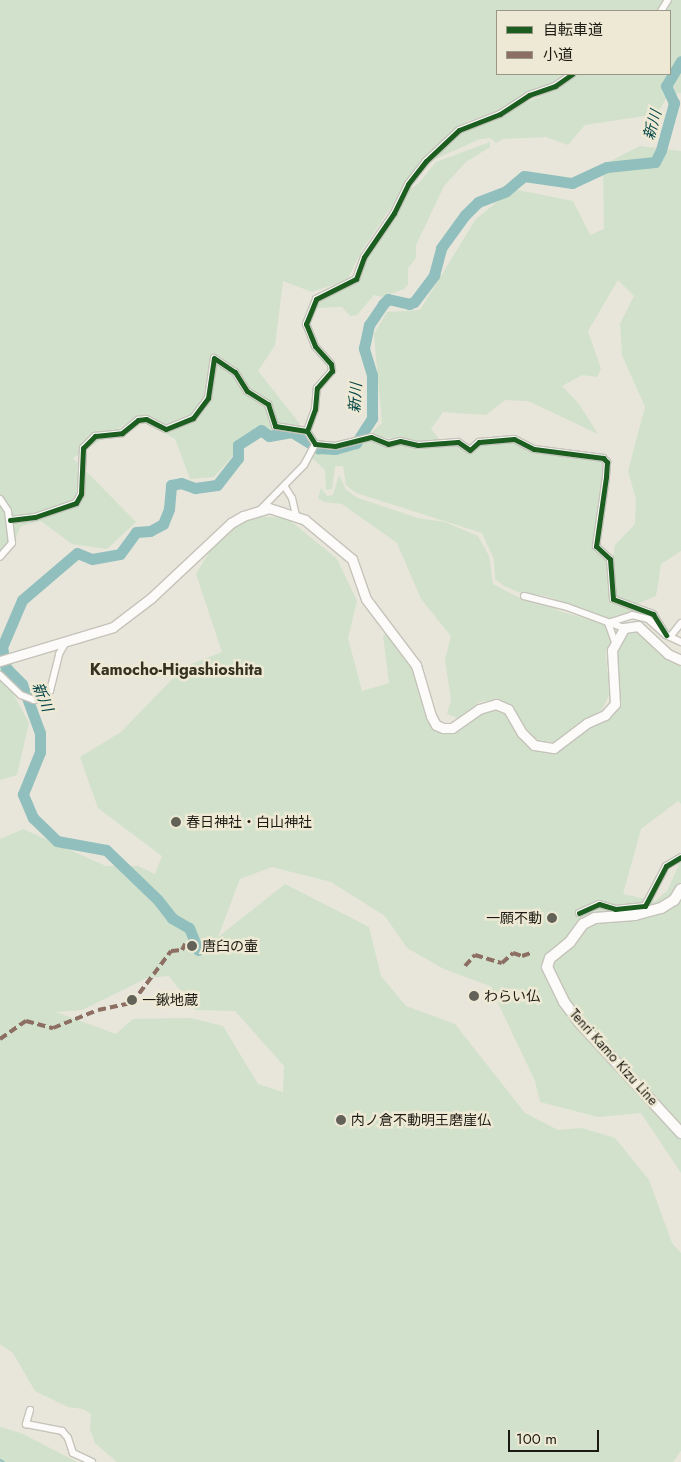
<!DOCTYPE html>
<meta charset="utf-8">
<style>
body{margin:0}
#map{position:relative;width:681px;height:1462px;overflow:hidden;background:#e8e6da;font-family:Jost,"Noto Sans JP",sans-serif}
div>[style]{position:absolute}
.green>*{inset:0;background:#d1e1cb}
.stream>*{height:2px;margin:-1px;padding:0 1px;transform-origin:1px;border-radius:1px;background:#90bfbd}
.river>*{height:11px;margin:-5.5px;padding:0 5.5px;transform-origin:5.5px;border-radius:5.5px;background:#90bfbd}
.roads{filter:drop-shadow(1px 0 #c5c3ba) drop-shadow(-1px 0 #c5c3ba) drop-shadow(0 1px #c5c3ba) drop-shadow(0 -1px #c5c3ba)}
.minor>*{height:6px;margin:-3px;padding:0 3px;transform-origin:3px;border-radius:3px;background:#fcfbf9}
.secondary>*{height:9px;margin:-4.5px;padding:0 4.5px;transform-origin:4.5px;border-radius:4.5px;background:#fcfbf9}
.primary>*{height:10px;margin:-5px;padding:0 5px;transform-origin:5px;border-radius:5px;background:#fcfbf9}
.quiet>*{height:4px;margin-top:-2px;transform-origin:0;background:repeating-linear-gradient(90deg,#8d6e63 0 8px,transparent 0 12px)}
.cycleway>*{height:5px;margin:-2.5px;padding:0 2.5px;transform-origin:2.5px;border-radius:2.5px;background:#1b5e20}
.dots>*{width:14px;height:14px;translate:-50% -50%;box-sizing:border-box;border:2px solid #eee9d4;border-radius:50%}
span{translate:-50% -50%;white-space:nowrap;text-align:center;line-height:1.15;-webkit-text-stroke:5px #eee9d4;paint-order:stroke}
.poi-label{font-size:14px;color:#1c1b13}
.left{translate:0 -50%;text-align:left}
.right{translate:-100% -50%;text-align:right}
.street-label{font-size:14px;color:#1c1b13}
.water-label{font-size:15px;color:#034547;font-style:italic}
.quarter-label{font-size:16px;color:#363221;font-weight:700}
.legend{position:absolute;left:496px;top:10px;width:175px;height:65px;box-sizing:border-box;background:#eee9d4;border:1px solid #9a9787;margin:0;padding:6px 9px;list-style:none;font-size:15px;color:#1c1b13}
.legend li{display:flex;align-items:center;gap:10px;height:25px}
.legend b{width:25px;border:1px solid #9a9787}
.scale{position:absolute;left:508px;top:1430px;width:91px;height:22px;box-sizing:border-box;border:2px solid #1c1b13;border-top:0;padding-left:6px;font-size:15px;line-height:18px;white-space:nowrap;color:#1c1b13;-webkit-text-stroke:4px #eee9d4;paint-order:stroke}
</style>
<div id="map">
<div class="green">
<div style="clip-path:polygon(0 0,668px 0,661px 11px,497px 11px,497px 74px,565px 74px,550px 86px,487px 115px,468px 121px,456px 130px,409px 181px,362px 250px,347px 280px,312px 292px,283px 281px,275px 345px,258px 371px,300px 424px,273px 437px,259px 426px,214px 477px,190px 479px,175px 439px,136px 417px,73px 458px,136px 522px,107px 549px,72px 544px,41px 521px,21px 526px,10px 550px,0 557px)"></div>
<div style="clip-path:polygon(672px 0,681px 0,681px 93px,668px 95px,657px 114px,585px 125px,568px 145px,546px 137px,503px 139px,496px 143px,490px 138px,480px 139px,433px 160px,411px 184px,432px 157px,458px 133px,543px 95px,572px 74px,670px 74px,670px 11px,666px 11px)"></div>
<div style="clip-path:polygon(490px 142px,490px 147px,466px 162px,444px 186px,416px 245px,416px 258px,408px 268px,408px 285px,404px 289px,382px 297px,374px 295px,357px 315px,350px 316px,342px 307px,315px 308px,318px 299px,355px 282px,363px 262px,407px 191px,418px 184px,436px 162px)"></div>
<div style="clip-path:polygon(640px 146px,681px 151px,681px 551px,661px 564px,656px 596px,637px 604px,614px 596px,611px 570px,615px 545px,635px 524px,636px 499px,628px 471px,645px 407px,622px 355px,620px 324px,634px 296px,618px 280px,588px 331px,601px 369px,597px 377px,582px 375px,562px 386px,579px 404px,598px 434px,528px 401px,505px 400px,486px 415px,443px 412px,431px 429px,439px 439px,420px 443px,369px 435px,382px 423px,374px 334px,387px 312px,420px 310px,476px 219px,513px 189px,573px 201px,590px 235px,604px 229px,603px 165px)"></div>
<div style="clip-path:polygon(370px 439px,401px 443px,457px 444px,467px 452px,473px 453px,481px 444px,509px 439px,534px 450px,602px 460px,603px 492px,594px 548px,607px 560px,609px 596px,615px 603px,649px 614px,656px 621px,635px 613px,609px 620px,546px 596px,518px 592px,504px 586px,495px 579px,494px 559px,482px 533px,356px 493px,346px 485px,343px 466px,335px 466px,332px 489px,326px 490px,325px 470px,311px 457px,316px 447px)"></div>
<div style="clip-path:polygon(339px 475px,346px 490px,358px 498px,418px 518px,445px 522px,478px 536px,489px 556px,493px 584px,502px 589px,520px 598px,559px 606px,556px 610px,604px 624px,611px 638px,606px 656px,610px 693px,602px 710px,580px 722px,555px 742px,542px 742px,532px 737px,512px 707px,500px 699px,479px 702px,458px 718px,447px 714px,451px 700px,445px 660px,451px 636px,421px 599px,397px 543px,342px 504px,324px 502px,318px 498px,321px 488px,327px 496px,333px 495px)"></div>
<div style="clip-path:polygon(evenodd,254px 516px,287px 518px,337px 559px,357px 601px,348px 638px,362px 691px,389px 683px,383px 636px,389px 632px,412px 667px,427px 718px,452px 732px,482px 712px,496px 708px,505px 712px,519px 735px,533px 749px,556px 752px,589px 727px,607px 719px,619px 705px,616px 651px,626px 632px,637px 630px,665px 657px,681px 664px,681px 804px,678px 801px,641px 829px,623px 894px,655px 901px,667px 891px,681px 860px,681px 1173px,641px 1113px,598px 1117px,540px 1102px,535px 1081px,490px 986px,444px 969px,407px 948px,385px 916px,331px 882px,272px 867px,240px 879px,218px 937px,285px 884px,369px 927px,381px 976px,406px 1006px,455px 1024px,525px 1113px,558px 1130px,582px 1128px,615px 1138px,649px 1180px,672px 1243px,681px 1253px,681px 1451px,673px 1462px,117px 1462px,95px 1443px,90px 1429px,91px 1414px,83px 1409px,68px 1407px,35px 1391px,13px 1353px,0 1344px,0 839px,23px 829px,106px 866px,138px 866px,155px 874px,162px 856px,98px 808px,80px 757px,121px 732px,184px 667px,222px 652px,196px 574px,213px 546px,233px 527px,254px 516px,169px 976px,195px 1010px,235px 1011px,284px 1066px,283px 1092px,258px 1084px,223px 1026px,190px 1018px,133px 1019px,116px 1034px,56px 1012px,82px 1010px,147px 978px,169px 976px)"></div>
<div style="clip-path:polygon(9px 661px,25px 682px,29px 694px,0 672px,0 664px)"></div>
<div style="clip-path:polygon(0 678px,7px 682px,29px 723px,17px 775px,0 780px)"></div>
<div style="clip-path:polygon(0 1427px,21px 1433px,77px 1462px,0 1462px)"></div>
</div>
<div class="stream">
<div style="left:0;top:1460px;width:4px;rotate:27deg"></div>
</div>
<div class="river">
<div style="left:198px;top:950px;width:24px;rotate:-112deg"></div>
<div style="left:189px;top:928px;width:20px;rotate:-150deg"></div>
<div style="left:172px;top:918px;width:24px;rotate:-128deg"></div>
<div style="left:157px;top:899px;width:71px;rotate:-136.1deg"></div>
<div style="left:106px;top:850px;width:50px;rotate:-169.6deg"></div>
<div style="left:57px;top:841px;width:33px;rotate:-136deg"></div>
<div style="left:33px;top:818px;width:26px;rotate:-113deg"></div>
<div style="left:23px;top:794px;width:45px;rotate:-68deg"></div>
<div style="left:40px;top:752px;width:19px;rotate:-90deg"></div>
<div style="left:40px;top:733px;width:52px;rotate:-110.2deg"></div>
<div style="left:22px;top:684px;width:23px;rotate:-135deg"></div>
<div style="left:6px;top:668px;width:21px;rotate:-101deg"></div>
<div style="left:2px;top:647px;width:51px;rotate:-66.9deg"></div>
<div style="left:22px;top:600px;width:72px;rotate:-40.5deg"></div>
<div style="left:77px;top:553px;width:16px;rotate:22deg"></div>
<div style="left:92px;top:559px;width:28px;rotate:-10deg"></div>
<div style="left:120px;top:554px;width:27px;rotate:-54deg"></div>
<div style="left:136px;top:532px;width:14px;rotate:-4deg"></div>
<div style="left:150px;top:531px;width:15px;rotate:-28deg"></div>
<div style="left:163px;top:524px;width:16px;rotate:-68deg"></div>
<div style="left:169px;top:509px;width:24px;rotate:-85deg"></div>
<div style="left:171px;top:485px;width:10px;rotate:-11deg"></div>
<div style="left:181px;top:483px;width:15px;rotate:20deg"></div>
<div style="left:195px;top:488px;width:22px;rotate:-8deg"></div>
<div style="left:217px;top:485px;width:34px;rotate:-52deg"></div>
<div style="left:238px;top:458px;width:13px;rotate:-90deg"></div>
<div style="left:238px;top:445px;width:27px;rotate:-33deg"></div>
<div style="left:261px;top:430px;width:10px;rotate:37deg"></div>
<div style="left:269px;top:436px;width:23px;rotate:-10deg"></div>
<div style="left:292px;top:432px;width:31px;rotate:32deg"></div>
<div style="left:318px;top:448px;width:17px;rotate:3deg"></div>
<div style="left:335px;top:449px;width:22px;rotate:-16deg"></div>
<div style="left:356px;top:443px;width:30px;rotate:-57deg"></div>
<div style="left:372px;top:418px;width:43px;rotate:-90deg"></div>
<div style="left:372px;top:375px;width:28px;rotate:-107deg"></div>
<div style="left:364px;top:348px;width:24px;rotate:-78deg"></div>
<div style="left:369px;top:325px;width:25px;rotate:-56deg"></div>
<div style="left:383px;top:304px;width:7px;rotate:-45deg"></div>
<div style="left:388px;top:299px;width:22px;rotate:13deg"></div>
<div style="left:409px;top:304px;width:5px;rotate:-22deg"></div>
<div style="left:414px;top:302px;width:34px;rotate:-53deg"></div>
<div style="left:434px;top:275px;width:28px;rotate:-75deg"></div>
<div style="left:441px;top:248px;width:41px;rotate:-54deg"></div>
<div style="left:465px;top:215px;width:18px;rotate:-45deg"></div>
<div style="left:478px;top:202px;width:30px;rotate:-21deg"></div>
<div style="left:506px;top:191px;width:23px;rotate:-40deg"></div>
<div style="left:524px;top:176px;width:49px;rotate:8.3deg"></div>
<div style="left:572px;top:183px;width:38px;rotate:-25deg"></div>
<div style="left:607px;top:167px;width:48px;rotate:-5.9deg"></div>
<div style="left:655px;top:162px;width:13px;rotate:-63deg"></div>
<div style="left:661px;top:150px;width:49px;rotate:-74.5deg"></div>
<div style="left:674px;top:103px;width:19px;rotate:-115deg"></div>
<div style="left:666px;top:86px;width:29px;rotate:-59deg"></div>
</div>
<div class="roads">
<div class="minor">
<div style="left:661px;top:11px;width:13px;rotate:-58deg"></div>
<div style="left:307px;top:431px;width:23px;rotate:-70deg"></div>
<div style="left:315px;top:409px;width:21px;rotate:-85deg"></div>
<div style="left:317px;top:388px;width:23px;rotate:-49deg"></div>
<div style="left:332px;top:371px;width:7px;rotate:-98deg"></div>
<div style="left:331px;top:364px;width:24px;rotate:-132deg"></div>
<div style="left:315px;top:346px;width:24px;rotate:-112deg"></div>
<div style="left:306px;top:324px;width:27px;rotate:-68deg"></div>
<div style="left:316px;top:299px;width:45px;rotate:-26.6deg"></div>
<div style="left:356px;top:279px;width:23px;rotate:-70deg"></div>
<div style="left:364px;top:257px;width:53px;rotate:-55.7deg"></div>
<div style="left:394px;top:213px;width:32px;rotate:-64deg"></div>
<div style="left:408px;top:184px;width:29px;rotate:-52deg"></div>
<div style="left:426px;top:161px;width:45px;rotate:-43.2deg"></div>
<div style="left:459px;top:130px;width:44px;rotate:-21.3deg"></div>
<div style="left:500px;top:114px;width:35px;rotate:-33deg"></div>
<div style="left:529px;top:95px;width:28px;rotate:-19deg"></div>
<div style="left:555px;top:86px;width:21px;rotate:-35deg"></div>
<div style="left:285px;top:487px;width:13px;rotate:58deg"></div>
<div style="left:292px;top:498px;width:17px;rotate:77deg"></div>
<div style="left:0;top:499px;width:14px;rotate:56deg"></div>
<div style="left:8px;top:511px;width:32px;rotate:83deg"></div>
<div style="left:12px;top:543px;width:18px;rotate:131deg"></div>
<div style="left:259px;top:511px;width:64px;rotate:-45.6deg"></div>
<div style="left:304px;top:465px;width:24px;rotate:-62deg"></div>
<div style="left:10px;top:520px;width:25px;rotate:-7deg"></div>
<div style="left:35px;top:517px;width:43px;rotate:-18.9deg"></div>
<div style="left:76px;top:503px;width:10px;rotate:-61deg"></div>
<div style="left:81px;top:494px;width:46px;rotate:-87.5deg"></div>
<div style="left:83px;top:448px;width:17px;rotate:-45deg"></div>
<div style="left:95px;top:436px;width:27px;rotate:-6deg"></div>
<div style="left:122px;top:433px;width:21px;rotate:-39deg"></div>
<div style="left:138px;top:420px;width:8px;rotate:-7deg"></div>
<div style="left:146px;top:419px;width:22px;rotate:27deg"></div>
<div style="left:166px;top:429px;width:29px;rotate:-22deg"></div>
<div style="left:193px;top:418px;width:25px;rotate:-53deg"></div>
<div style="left:208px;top:398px;width:40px;rotate:-81.5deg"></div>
<div style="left:214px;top:358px;width:25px;rotate:34deg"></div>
<div style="left:235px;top:372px;width:22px;rotate:58deg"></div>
<div style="left:247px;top:391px;width:25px;rotate:32deg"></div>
<div style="left:268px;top:404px;width:23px;rotate:72deg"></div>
<div style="left:275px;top:426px;width:32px;rotate:9deg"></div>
<div style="left:307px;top:431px;width:15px;rotate:58deg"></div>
<div style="left:315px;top:444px;width:20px;rotate:6deg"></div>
<div style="left:335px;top:446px;width:37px;rotate:-14deg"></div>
<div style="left:371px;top:437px;width:18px;rotate:22deg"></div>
<div style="left:388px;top:444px;width:12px;rotate:-14deg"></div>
<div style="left:400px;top:441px;width:18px;rotate:13deg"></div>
<div style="left:418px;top:445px;width:40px;rotate:-4.3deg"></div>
<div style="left:458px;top:442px;width:14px;rotate:34deg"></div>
<div style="left:470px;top:450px;width:12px;rotate:-42deg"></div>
<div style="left:479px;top:442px;width:35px;rotate:-5deg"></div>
<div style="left:514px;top:439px;width:22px;rotate:27deg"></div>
<div style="left:534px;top:449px;width:70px;rotate:7.4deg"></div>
<div style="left:603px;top:458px;width:6px;rotate:45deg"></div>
<div style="left:607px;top:462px;width:15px;rotate:94deg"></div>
<div style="left:606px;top:477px;width:70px;rotate:98.2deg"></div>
<div style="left:596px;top:546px;width:19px;rotate:43deg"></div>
<div style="left:610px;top:559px;width:40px;rotate:85.7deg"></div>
<div style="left:613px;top:599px;width:43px;rotate:20.6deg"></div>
<div style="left:653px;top:614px;width:25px;rotate:58deg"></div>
<div style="left:524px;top:596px;width:44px;rotate:14.3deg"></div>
<div style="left:567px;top:607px;width:61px;rotate:20.2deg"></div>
<div style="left:670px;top:637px;width:18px;rotate:-52deg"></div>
<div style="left:615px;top:642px;width:20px;rotate:-110deg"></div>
<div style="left:608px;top:623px;width:25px;rotate:-18deg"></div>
<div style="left:632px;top:615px;width:16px;rotate:14deg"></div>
<div style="left:648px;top:619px;width:24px;rotate:42deg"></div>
<div style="left:666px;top:635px;width:17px;rotate:25deg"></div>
<div style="left:0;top:675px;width:29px;rotate:44deg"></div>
<div style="left:21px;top:695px;width:14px;rotate:21deg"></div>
<div style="left:34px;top:700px;width:10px;rotate:-11deg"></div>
<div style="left:44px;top:698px;width:9px;rotate:-49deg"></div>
<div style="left:50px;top:691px;width:38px;rotate:-76deg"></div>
<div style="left:59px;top:654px;width:14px;rotate:-60deg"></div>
<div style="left:579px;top:913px;width:22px;rotate:-24deg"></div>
<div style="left:599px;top:904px;width:17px;rotate:17deg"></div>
<div style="left:615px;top:909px;width:30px;rotate:-6deg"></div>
<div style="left:645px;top:906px;width:45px;rotate:-62.3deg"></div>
<div style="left:666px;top:866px;width:17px;rotate:-31deg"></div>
<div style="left:30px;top:1410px;width:15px;rotate:106deg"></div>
<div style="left:26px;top:1424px;width:37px;rotate:11deg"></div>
<div style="left:62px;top:1431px;width:9px;rotate:49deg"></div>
<div style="left:68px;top:1438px;width:16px;rotate:72deg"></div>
<div style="left:73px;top:1453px;width:21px;rotate:25deg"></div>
</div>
<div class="secondary">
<div style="left:0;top:661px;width:118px;rotate:-16.7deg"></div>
<div style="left:113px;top:627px;width:48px;rotate:-37.3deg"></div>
<div style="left:151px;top:598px;width:110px;rotate:-43.2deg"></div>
<div style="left:231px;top:523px;width:14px;rotate:-30deg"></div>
<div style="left:243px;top:516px;width:27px;rotate:-17deg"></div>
<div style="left:269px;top:508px;width:38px;rotate:18deg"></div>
<div style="left:305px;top:520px;width:61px;rotate:39.7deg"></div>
<div style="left:352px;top:559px;width:42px;rotate:70.7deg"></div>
<div style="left:366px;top:599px;width:83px;rotate:52.9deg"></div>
<div style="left:416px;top:665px;width:53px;rotate:73.6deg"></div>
<div style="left:431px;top:716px;width:10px;rotate:61deg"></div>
<div style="left:436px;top:725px;width:8px;rotate:23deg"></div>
<div style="left:443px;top:728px;width:9px"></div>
<div style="left:452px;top:728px;width:33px;rotate:-35deg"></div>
<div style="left:479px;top:709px;width:18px;rotate:-16deg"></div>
<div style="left:496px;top:704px;width:13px;rotate:23deg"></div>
<div style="left:508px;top:709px;width:28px;rotate:60deg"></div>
<div style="left:522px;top:733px;width:17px;rotate:45deg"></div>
<div style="left:534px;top:745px;width:20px;rotate:9deg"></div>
<div style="left:554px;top:748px;width:41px;rotate:-37.1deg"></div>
<div style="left:587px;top:723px;width:20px;rotate:-24deg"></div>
<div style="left:605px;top:715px;width:15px;rotate:-48deg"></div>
<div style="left:615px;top:704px;width:54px;rotate:-93.2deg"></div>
<div style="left:612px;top:650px;width:25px;rotate:-61deg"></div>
<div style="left:624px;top:628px;width:14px;rotate:-8deg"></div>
<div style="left:638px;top:626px;width:41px;rotate:43deg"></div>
<div style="left:668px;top:654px;width:14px;rotate:25deg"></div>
</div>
<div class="primary">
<div style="left:681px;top:889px;width:13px;rotate:122deg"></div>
<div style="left:674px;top:900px;width:15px;rotate:148deg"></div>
<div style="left:661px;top:908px;width:27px;rotate:165deg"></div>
<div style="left:635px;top:915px;width:40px;rotate:175.7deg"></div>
<div style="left:595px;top:918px;width:13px;rotate:153deg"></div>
<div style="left:583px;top:924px;width:22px;rotate:126deg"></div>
<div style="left:570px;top:942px;width:26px;rotate:141deg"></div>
<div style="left:550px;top:958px;width:9px;rotate:108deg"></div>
<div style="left:547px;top:967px;width:39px;rotate:64deg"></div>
<div style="left:564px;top:1002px;width:25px;rotate:53deg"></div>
<div style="left:579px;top:1022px;width:151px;rotate:47.4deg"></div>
</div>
</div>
<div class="quiet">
<div style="left:465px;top:966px;width:15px;rotate:-48deg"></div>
<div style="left:475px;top:955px;width:28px;rotate:17deg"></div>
<div style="left:502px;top:963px;width:15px;rotate:-42deg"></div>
<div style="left:513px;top:953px;width:9px;rotate:18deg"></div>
<div style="left:522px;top:956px;width:9px;rotate:-18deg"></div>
<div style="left:0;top:1039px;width:32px;rotate:-35deg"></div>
<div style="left:26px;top:1021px;width:28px;rotate:15deg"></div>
<div style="left:53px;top:1028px;width:48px;rotate:-21.8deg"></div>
<div style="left:98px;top:1010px;width:35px;rotate:-12deg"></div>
<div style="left:132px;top:1003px;width:65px;rotate:-53.1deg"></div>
<div style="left:171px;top:951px;width:11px;rotate:-5deg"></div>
<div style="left:182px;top:950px;width:7px;rotate:-63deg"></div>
</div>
<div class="cycleway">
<div style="left:307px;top:431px;width:23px;rotate:-70deg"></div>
<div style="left:315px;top:409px;width:21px;rotate:-85deg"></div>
<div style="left:317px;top:388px;width:23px;rotate:-49deg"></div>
<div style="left:332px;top:371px;width:7px;rotate:-98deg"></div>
<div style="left:331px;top:364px;width:24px;rotate:-132deg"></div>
<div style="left:315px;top:346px;width:24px;rotate:-112deg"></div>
<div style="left:306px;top:324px;width:27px;rotate:-68deg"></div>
<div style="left:316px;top:299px;width:45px;rotate:-26.6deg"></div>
<div style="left:356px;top:279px;width:23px;rotate:-70deg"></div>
<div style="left:364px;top:257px;width:53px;rotate:-55.7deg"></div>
<div style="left:394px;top:213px;width:32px;rotate:-64deg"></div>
<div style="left:408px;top:184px;width:29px;rotate:-52deg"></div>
<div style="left:426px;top:161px;width:45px;rotate:-43.2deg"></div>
<div style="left:459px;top:130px;width:44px;rotate:-21.3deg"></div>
<div style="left:500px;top:114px;width:35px;rotate:-33deg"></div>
<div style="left:529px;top:95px;width:28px;rotate:-19deg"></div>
<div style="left:555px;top:86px;width:21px;rotate:-35deg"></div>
<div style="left:10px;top:520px;width:25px;rotate:-7deg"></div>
<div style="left:35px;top:517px;width:43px;rotate:-18.9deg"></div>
<div style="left:76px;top:503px;width:10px;rotate:-61deg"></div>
<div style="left:81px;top:494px;width:46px;rotate:-87.5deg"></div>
<div style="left:83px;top:448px;width:17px;rotate:-45deg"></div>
<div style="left:95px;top:436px;width:27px;rotate:-6deg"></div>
<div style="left:122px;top:433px;width:21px;rotate:-39deg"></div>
<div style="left:138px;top:420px;width:8px;rotate:-7deg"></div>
<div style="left:146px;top:419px;width:22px;rotate:27deg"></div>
<div style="left:166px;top:429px;width:29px;rotate:-22deg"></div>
<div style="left:193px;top:418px;width:25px;rotate:-53deg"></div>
<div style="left:208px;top:398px;width:40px;rotate:-81.5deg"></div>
<div style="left:214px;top:358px;width:25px;rotate:34deg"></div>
<div style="left:235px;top:372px;width:22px;rotate:58deg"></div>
<div style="left:247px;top:391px;width:25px;rotate:32deg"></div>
<div style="left:268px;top:404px;width:23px;rotate:72deg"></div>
<div style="left:275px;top:426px;width:32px;rotate:9deg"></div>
<div style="left:307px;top:431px;width:15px;rotate:58deg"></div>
<div style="left:315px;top:444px;width:20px;rotate:6deg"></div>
<div style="left:335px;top:446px;width:37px;rotate:-14deg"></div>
<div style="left:371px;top:437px;width:18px;rotate:22deg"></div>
<div style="left:388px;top:444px;width:12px;rotate:-14deg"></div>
<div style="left:400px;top:441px;width:18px;rotate:13deg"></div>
<div style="left:418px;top:445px;width:40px;rotate:-4.3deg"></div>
<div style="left:458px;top:442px;width:14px;rotate:34deg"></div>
<div style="left:470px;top:450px;width:12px;rotate:-42deg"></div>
<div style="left:479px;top:442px;width:35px;rotate:-5deg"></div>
<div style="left:514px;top:439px;width:22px;rotate:27deg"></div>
<div style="left:534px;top:449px;width:70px;rotate:7.4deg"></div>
<div style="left:603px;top:458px;width:6px;rotate:45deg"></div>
<div style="left:607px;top:462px;width:15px;rotate:94deg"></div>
<div style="left:606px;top:477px;width:70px;rotate:98.2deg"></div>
<div style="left:596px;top:546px;width:19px;rotate:43deg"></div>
<div style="left:610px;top:559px;width:40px;rotate:85.7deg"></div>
<div style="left:613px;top:599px;width:43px;rotate:20.6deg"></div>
<div style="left:653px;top:614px;width:25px;rotate:58deg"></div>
<div style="left:579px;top:913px;width:22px;rotate:-24deg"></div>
<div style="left:599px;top:904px;width:17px;rotate:17deg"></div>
<div style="left:615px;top:909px;width:30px;rotate:-6deg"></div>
<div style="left:645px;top:906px;width:45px;rotate:-62.3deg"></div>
<div style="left:666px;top:866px;width:17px;rotate:-31deg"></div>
</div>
<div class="dots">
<div style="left:176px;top:822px;background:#636259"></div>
<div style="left:552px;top:918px;background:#636259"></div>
<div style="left:192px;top:946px;background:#636259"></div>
<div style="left:474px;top:996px;background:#636259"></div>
<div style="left:132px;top:1000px;background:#636259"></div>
<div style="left:341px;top:1120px;background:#636259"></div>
</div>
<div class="poi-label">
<span class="left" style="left:186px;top:822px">春日神社・白山神社</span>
<span class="right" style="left:542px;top:918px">一願不動</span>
<span class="left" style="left:202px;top:946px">唐臼の壷</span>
<span class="left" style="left:484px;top:996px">わらい仏</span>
<span class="left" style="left:142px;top:1000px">一鍬地蔵</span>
<span class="left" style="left:351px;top:1120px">内ノ倉不動明王磨崖仏</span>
</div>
<div class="street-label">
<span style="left:614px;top:1057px;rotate:48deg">Tenri Kamo Kizu Line</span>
</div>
<div class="water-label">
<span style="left:653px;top:125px;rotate:-75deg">新川</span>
<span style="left:356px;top:398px;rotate:-86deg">新川</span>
<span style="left:42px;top:697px;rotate:68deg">新川</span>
</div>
<div class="quarter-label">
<span style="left:176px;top:670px">Kamocho-Higashioshita</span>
</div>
<ul class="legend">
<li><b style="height:6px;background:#1b5e20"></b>自転車道</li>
<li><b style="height:6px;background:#8d6e63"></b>小道</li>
</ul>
<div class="scale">100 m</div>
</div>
